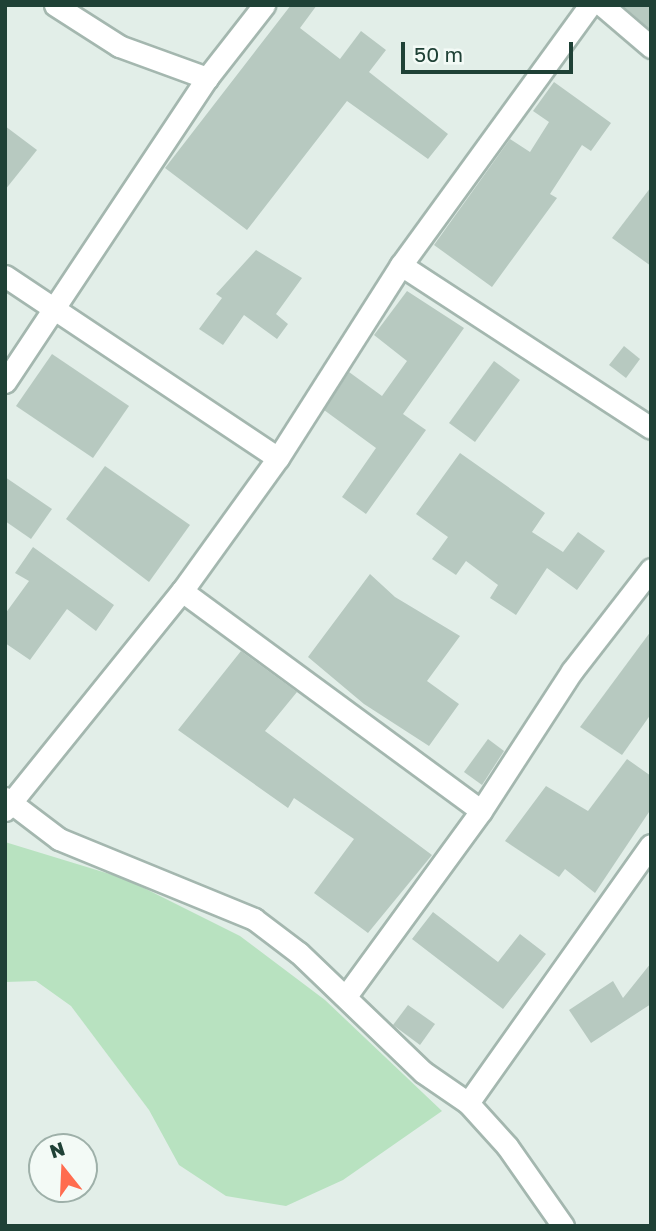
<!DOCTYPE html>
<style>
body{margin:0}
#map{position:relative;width:656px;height:1231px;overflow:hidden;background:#e2eee8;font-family:"Golos Text",sans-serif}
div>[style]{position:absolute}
.green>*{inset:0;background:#b8e2c0}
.building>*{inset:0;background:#b7c9c0}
.roads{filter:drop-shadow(2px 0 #a4b7af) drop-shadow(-2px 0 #a4b7af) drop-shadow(0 2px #a4b7af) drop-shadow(0 -2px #a4b7af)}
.street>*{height:21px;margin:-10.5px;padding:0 10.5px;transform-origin:10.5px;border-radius:10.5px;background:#fff}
span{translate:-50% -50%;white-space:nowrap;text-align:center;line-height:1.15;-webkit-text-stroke:6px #f3faf6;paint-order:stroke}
.frame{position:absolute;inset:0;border:7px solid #1f4136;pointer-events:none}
.north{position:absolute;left:28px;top:1133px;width:70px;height:70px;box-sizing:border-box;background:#f3faf6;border:2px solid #9eb0a9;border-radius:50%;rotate:342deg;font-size:19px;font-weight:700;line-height:28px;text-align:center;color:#1f4136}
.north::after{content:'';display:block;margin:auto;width:24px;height:32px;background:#ff6c4f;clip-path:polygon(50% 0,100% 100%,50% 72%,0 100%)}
.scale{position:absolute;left:401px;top:42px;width:172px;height:32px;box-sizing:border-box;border:4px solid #1f4136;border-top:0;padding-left:9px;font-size:21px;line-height:24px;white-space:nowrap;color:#1f4136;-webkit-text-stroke:5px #f3faf6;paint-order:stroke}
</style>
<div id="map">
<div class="green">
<div style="clip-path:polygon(5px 842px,126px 879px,240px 936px,325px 1000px,442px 1111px,343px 1180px,286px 1206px,226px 1196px,179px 1165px,149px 1110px,71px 1006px,36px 981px,5px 982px)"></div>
</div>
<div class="building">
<div style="clip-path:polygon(291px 5px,317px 5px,300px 28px,340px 59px,361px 31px,386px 50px,369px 72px,448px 134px,428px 159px,347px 101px,247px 230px,165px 168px)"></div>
<div style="clip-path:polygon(622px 5px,651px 5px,651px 30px)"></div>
<div style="clip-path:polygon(554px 82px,611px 123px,591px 151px,582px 145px,550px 194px,557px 198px,492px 287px,434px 245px,510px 139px,530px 152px,549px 122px,533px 111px)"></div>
<div style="clip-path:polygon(5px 126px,37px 150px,5px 190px)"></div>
<div style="clip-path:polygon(651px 187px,651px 266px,612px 238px)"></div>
<div style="clip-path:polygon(256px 250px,302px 278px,276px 314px,288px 324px,277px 339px,244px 315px,223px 345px,199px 329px,222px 298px,216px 294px)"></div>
<div style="clip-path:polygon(407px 291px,464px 328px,403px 414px,426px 430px,366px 514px,342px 497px,376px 448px,324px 410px,349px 372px,382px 396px,407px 361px,374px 335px)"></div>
<div style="clip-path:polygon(624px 346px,640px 359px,626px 378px,609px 365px)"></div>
<div style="clip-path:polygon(52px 354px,129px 406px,93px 458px,16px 406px)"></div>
<div style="clip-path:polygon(494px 361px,520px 380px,475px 442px,449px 423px)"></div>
<div style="clip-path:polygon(460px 453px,545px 513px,532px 532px,563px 552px,578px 532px,605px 551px,577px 590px,547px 568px,516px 615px,490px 598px,498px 585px,466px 561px,456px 575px,432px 559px,448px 537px,416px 514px)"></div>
<div style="clip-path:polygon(105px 466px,190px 525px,149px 582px,66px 519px)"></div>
<div style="clip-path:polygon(5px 477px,52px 509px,31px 539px,5px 521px)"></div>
<div style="clip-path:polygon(33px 547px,114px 605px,96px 631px,67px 609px,30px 660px,5px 643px,5px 614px,29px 581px,15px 573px)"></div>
<div style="clip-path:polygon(370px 574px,395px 597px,460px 636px,427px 681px,459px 704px,429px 746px,364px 704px,308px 657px)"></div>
<div style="clip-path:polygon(651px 631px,651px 714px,622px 755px,580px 727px)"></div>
<div style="clip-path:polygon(241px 651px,297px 692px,265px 731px,432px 855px,368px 933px,314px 893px,354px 839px,294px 798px,288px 808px,178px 730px)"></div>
<div style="clip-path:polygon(488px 739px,504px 751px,482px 785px,464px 772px)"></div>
<div style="clip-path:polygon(627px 759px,651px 776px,651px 809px,595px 893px,565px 869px,559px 877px,505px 841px,546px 786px,588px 811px)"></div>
<div style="clip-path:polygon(433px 912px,498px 962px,520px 934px,546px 954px,503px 1009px,412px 939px)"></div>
<div style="clip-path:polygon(651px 963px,651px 1004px,591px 1043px,569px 1010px,613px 981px,623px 998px)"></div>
<div style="clip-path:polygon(408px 1005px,435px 1024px,420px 1045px,393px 1025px)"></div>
</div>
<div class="roads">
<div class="street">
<div style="left:55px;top:5px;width:76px;rotate:32.6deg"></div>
<div style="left:119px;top:46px;width:94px;rotate:20deg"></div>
<div style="left:602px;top:5px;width:65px;rotate:40.6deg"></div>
<div style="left:401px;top:265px;width:298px;rotate:33.1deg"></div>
<div style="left:5px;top:276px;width:328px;rotate:33.7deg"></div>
<div style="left:5px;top:382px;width:365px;rotate:-56.4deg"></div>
<div style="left:207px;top:78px;width:93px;rotate:-52deg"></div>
<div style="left:182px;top:591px;width:371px;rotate:36.3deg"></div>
<div style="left:5px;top:798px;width:68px;rotate:37.2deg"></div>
<div style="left:59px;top:839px;width:211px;rotate:22.3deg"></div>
<div style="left:254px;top:919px;width:56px;rotate:37.1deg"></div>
<div style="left:299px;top:953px;width:172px;rotate:43.8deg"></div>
<div style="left:423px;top:1072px;width:55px;rotate:34.6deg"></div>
<div style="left:468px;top:1103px;width:58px;rotate:47.8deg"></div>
<div style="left:507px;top:1146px;width:98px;rotate:55deg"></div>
<div style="left:5px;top:810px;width:282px;rotate:-51.1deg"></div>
<div style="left:182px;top:591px;width:164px;rotate:-54.2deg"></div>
<div style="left:278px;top:458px;width:229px;rotate:-57.5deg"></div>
<div style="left:401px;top:265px;width:321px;rotate:-54deg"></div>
<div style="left:346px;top:996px;width:229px;rotate:-53.9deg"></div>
<div style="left:481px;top:811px;width:167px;rotate:-57deg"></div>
<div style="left:572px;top:671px;width:129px;rotate:-52.2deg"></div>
<div style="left:468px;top:1103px;width:316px;rotate:-54.7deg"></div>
</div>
</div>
<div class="frame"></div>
<div class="north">N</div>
<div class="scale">50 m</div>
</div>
